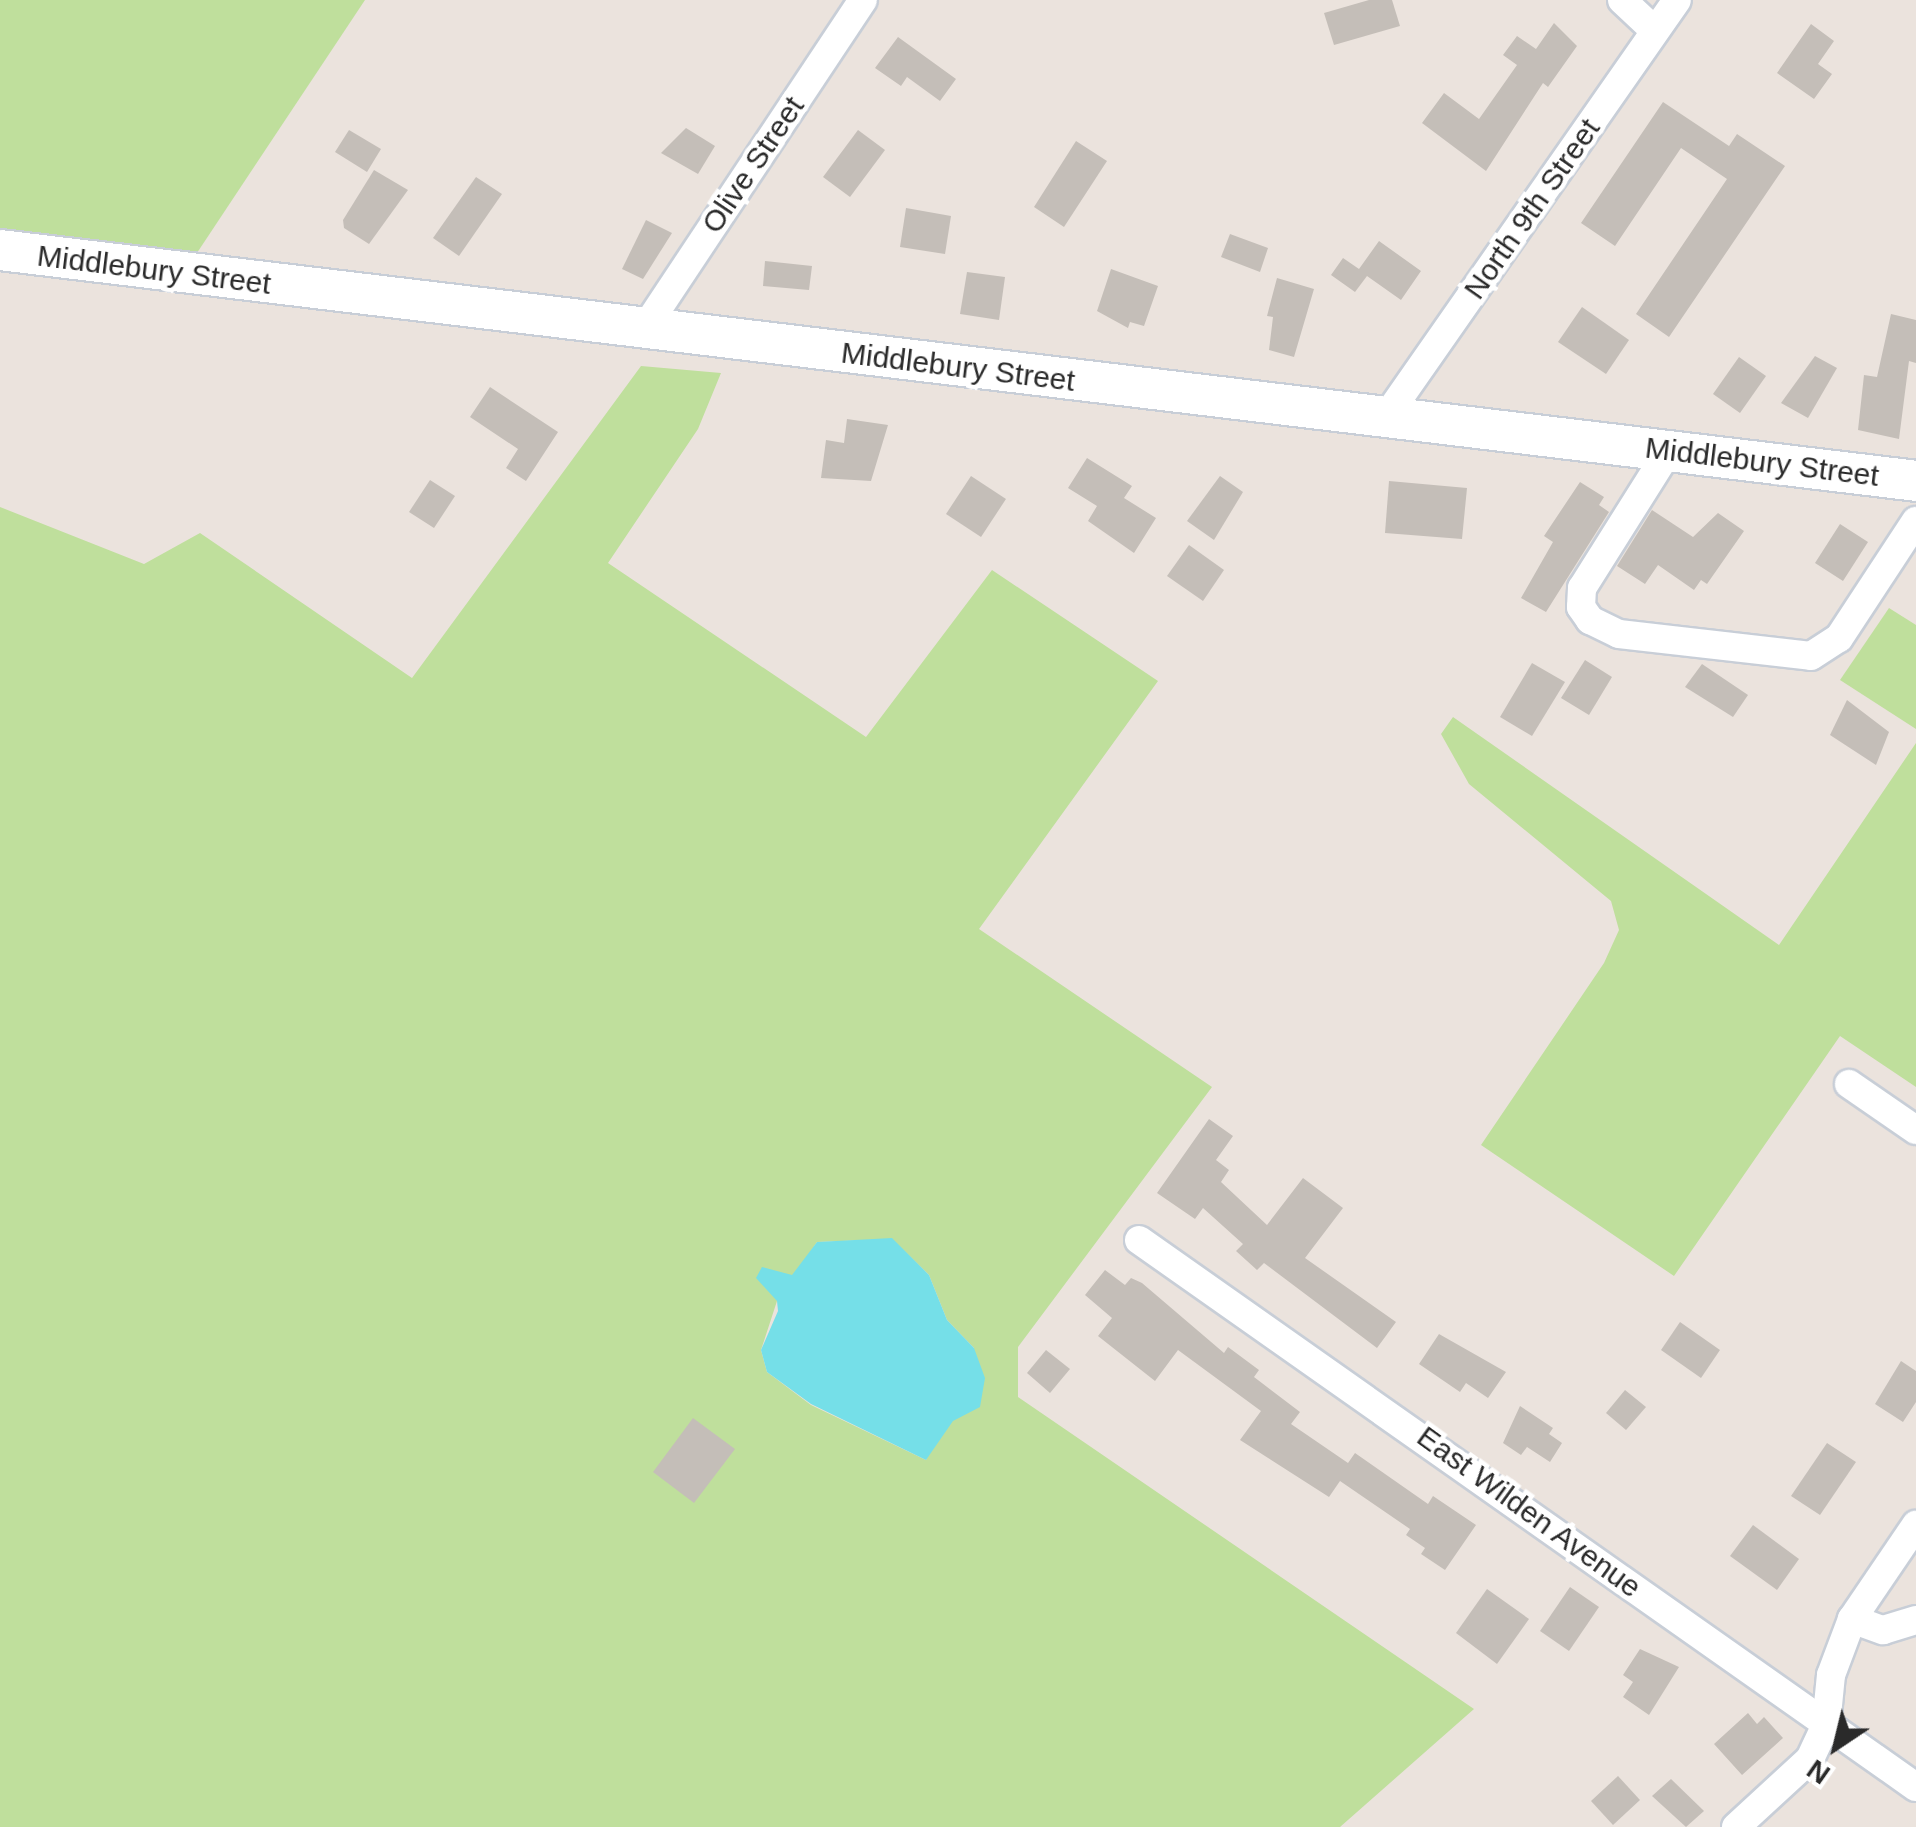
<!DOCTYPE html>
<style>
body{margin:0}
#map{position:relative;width:1916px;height:1827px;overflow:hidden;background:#ebe3dd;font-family:Arial,sans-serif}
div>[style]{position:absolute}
.green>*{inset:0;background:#bfdf9c}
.water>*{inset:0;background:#75dfe8}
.building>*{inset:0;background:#c4beb8}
.roads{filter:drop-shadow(2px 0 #c8ced7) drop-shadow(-2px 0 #c8ced7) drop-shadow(0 2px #c8ced7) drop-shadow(0 -2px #c8ced7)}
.street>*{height:28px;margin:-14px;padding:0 14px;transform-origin:14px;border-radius:14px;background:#fff}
.secondary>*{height:40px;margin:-20px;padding:0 20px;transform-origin:20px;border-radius:20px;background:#fff}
span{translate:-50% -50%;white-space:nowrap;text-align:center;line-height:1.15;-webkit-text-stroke:9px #fff;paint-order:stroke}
.street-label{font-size:30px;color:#2a2a2a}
.north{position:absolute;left:1786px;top:1697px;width:100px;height:100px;-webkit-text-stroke:8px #fff;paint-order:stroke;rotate:215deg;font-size:28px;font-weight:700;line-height:40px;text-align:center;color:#2a2a2a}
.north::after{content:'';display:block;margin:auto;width:35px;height:45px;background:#2a2a2a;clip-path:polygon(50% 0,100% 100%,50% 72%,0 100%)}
</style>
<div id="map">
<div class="green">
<div style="clip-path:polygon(0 0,365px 0,183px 274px,0 250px)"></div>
<div style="clip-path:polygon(evenodd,641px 366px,721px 373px,698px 429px,608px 563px,866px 737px,992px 570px,1158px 681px,979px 929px,1212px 1087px,1018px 1347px,1018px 1397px,1474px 1709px,1340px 1827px,0 1827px,0 507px,144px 564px,200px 533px,412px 678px,641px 366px,892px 1239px,929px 1275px,947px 1320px,974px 1348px,926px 1460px,811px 1405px,767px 1372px,761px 1350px,777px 1301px,817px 1242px,892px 1239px)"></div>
<div style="clip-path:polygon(1889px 608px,1916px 625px,1916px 729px,1840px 680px)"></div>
<div style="clip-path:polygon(1453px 717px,1779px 945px,1916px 743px,1916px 1087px,1840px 1036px,1674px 1276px,1481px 1145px,1604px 963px,1619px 930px,1611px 901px,1469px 784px,1441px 734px)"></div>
</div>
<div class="water">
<div style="clip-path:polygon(892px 1238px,929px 1275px,947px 1320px,974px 1348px,985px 1378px,980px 1407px,953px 1421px,926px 1460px,811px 1404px,767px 1372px,761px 1350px,778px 1311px,777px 1301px,756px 1278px,762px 1267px,792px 1275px,817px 1242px)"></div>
</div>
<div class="building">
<div style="clip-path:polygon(1369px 0,1392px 0,1400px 26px,1334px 45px,1324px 13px)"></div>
<div style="clip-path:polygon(1554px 23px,1577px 46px,1548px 87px,1543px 83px,1486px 171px,1422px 123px,1444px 93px,1479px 119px,1517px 65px,1503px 55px,1517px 36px,1536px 49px)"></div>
<div style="clip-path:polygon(1811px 24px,1834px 41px,1818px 64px,1832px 74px,1814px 99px,1777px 73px)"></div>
<div style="clip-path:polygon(898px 37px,956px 79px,940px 101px,907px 77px,901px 86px,875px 68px)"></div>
<div style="clip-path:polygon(1663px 102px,1729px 146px,1737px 134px,1785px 166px,1669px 337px,1636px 314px,1727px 179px,1681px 148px,1615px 246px,1581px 223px)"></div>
<div style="clip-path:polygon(686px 128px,715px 146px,698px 174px,661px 153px)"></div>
<div style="clip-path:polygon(349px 130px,381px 149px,367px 172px,335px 152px)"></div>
<div style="clip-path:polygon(858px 130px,885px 150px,850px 197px,823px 177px)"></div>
<div style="clip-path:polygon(1076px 141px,1107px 161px,1064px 227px,1034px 207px)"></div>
<div style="clip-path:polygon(374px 170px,408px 190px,369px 244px,344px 228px,343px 220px)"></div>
<div style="clip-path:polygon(476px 177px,502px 194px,459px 256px,433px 238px)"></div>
<div style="clip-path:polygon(906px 208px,951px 216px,945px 254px,900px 247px)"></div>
<div style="clip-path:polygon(646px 220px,672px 233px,643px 279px,622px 269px)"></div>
<div style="clip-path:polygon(1230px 234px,1268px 248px,1260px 272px,1221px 257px)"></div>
<div style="clip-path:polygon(1379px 241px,1421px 271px,1401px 300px,1367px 276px,1355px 292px,1331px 275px,1343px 258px,1359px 269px)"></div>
<div style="clip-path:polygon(765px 261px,812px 266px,809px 290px,763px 286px)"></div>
<div style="clip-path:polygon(1111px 269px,1158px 286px,1144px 326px,1130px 322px,1128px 328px,1097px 311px)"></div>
<div style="clip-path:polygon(967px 272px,1005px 277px,999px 320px,960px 314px)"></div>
<div style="clip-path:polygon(1277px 278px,1314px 289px,1294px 357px,1269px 350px,1273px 317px,1267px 316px)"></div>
<div style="clip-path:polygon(1582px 307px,1629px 340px,1606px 374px,1558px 342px)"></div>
<div style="clip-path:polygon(1891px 314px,1916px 320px,1916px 363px,1909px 361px,1899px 439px,1858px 430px,1864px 375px,1877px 377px)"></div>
<div style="clip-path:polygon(1815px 356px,1837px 368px,1808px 418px,1781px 403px)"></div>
<div style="clip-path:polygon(1739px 357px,1766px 376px,1740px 413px,1713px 394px)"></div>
<div style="clip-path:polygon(490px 387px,558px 432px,526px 481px,506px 468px,518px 449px,470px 417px)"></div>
<div style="clip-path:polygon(847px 419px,888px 425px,871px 481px,821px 478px,826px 440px,844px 443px)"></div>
<div style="clip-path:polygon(1087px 458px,1132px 486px,1124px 498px,1156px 518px,1134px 553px,1088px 521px,1097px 506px,1068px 488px)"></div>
<div style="clip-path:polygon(971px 476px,1006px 499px,981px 537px,946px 514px)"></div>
<div style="clip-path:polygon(1220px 476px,1243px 492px,1214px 540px,1187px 521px)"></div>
<div style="clip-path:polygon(430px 480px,455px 496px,434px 528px,409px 512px)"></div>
<div style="clip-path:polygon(1389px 481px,1467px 488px,1462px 539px,1385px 533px)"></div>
<div style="clip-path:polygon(1580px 482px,1604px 497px,1599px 505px,1609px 512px,1546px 612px,1521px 598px,1553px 542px,1544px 536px)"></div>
<div style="clip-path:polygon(1652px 510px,1693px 537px,1718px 513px,1744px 531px,1707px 584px,1701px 580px,1694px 590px,1658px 565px,1645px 584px,1617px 566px)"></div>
<div style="clip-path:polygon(1840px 524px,1868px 542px,1843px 581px,1815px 563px)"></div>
<div style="clip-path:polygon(1189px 545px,1224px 570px,1203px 601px,1167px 576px)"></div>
<div style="clip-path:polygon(1585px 660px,1612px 677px,1589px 715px,1561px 698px)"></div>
<div style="clip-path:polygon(1532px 663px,1565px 682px,1532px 736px,1500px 717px)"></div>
<div style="clip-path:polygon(1702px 664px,1748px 695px,1733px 717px,1685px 687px)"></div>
<div style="clip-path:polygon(1847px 700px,1889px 732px,1876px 765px,1830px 735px)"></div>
<div style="clip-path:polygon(1209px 1119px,1233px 1136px,1216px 1160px,1229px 1170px,1221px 1182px,1267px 1225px,1303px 1178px,1343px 1208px,1305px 1258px,1396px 1322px,1377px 1348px,1264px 1263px,1257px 1270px,1236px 1251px,1243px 1244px,1203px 1208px,1195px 1219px,1157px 1193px)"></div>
<div style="clip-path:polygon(1105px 1270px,1125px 1285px,1131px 1278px,1142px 1283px,1224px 1353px,1228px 1347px,1259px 1370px,1254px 1377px,1300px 1412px,1291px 1424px,1348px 1463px,1355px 1453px,1428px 1504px,1433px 1496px,1476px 1525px,1445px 1570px,1421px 1554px,1425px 1548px,1406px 1535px,1410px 1529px,1340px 1481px,1329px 1497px,1240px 1440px,1261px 1411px,1178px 1350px,1155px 1381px,1098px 1336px,1112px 1318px,1085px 1295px)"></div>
<div style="clip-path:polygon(1680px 1322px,1720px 1350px,1701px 1378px,1661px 1350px)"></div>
<div style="clip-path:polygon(1439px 1334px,1506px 1372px,1488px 1398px,1466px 1383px,1460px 1392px,1419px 1364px)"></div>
<div style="clip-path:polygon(1046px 1350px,1070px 1369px,1050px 1393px,1027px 1373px)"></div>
<div style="clip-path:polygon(1901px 1361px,1916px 1371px,1916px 1402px,1903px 1422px,1875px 1404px)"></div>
<div style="clip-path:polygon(1625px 1390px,1646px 1407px,1626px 1430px,1606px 1413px)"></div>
<div style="clip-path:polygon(1520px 1406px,1553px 1428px,1549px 1434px,1562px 1443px,1550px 1462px,1527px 1447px,1521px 1455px,1503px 1443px)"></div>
<div style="clip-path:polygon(693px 1418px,735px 1449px,694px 1503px,653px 1472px)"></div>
<div style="clip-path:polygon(1827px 1443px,1856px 1462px,1820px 1515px,1791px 1496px)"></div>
<div style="clip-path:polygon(1753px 1525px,1799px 1559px,1777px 1590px,1730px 1556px)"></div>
<div style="clip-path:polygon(1570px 1587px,1599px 1607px,1569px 1651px,1540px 1631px)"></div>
<div style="clip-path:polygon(1487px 1589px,1529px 1619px,1497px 1664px,1456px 1633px)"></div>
<div style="clip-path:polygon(1640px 1649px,1679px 1667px,1649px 1715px,1623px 1697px,1633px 1682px,1623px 1675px)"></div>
<div style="clip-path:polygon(1748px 1713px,1757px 1724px,1764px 1717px,1783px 1738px,1742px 1775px,1714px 1744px)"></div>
<div style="clip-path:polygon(1618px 1776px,1640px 1800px,1613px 1825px,1591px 1801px)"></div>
<div style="clip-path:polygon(1671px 1779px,1704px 1811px,1686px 1827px,1652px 1796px)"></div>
</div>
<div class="roads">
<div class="street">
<div style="left:1622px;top:0;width:45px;rotate:43.2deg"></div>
<div style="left:643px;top:331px;width:397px;rotate:-56.4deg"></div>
<div style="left:1386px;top:417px;width:508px;rotate:-55.09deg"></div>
<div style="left:1669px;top:450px;width:163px;rotate:122.2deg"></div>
<div style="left:1582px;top:588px;width:19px;rotate:93deg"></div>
<div style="left:1581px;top:607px;width:16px;rotate:55deg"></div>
<div style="left:1590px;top:620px;width:32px;rotate:26deg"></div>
<div style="left:1619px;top:634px;width:193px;rotate:6.5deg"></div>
<div style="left:1811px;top:656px;width:33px;rotate:-33deg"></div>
<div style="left:1839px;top:638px;width:140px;rotate:-56.7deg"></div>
<div style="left:1849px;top:1084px;width:81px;rotate:34.5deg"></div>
<div style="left:1139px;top:1240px;width:950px;rotate:35.15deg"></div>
<div style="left:1852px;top:1619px;width:33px;rotate:20deg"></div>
<div style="left:1883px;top:1630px;width:34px;rotate:-17deg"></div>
<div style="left:1736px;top:1827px;width:100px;rotate:-42.6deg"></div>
<div style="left:1810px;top:1759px;width:38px;rotate:-65deg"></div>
<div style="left:1826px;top:1725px;width:50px;rotate:-84.3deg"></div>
<div style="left:1831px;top:1675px;width:60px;rotate:-69.4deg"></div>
<div style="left:1852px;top:1619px;width:114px;rotate:-55.8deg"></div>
</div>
<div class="secondary">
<div style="left:0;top:250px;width:1930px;rotate:6.87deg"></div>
</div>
</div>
<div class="street-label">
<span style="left:753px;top:165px;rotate:-56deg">Olive Street</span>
<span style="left:1532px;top:209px;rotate:-55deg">North 9th Street</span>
<span style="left:154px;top:270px;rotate:7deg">Middlebury Street</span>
<span style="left:958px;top:367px;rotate:7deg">Middlebury Street</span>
<span style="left:1762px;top:462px;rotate:7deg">Middlebury Street</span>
<span style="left:1529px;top:1512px;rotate:36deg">East Wilden Avenue</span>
</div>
<div class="north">N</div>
</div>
